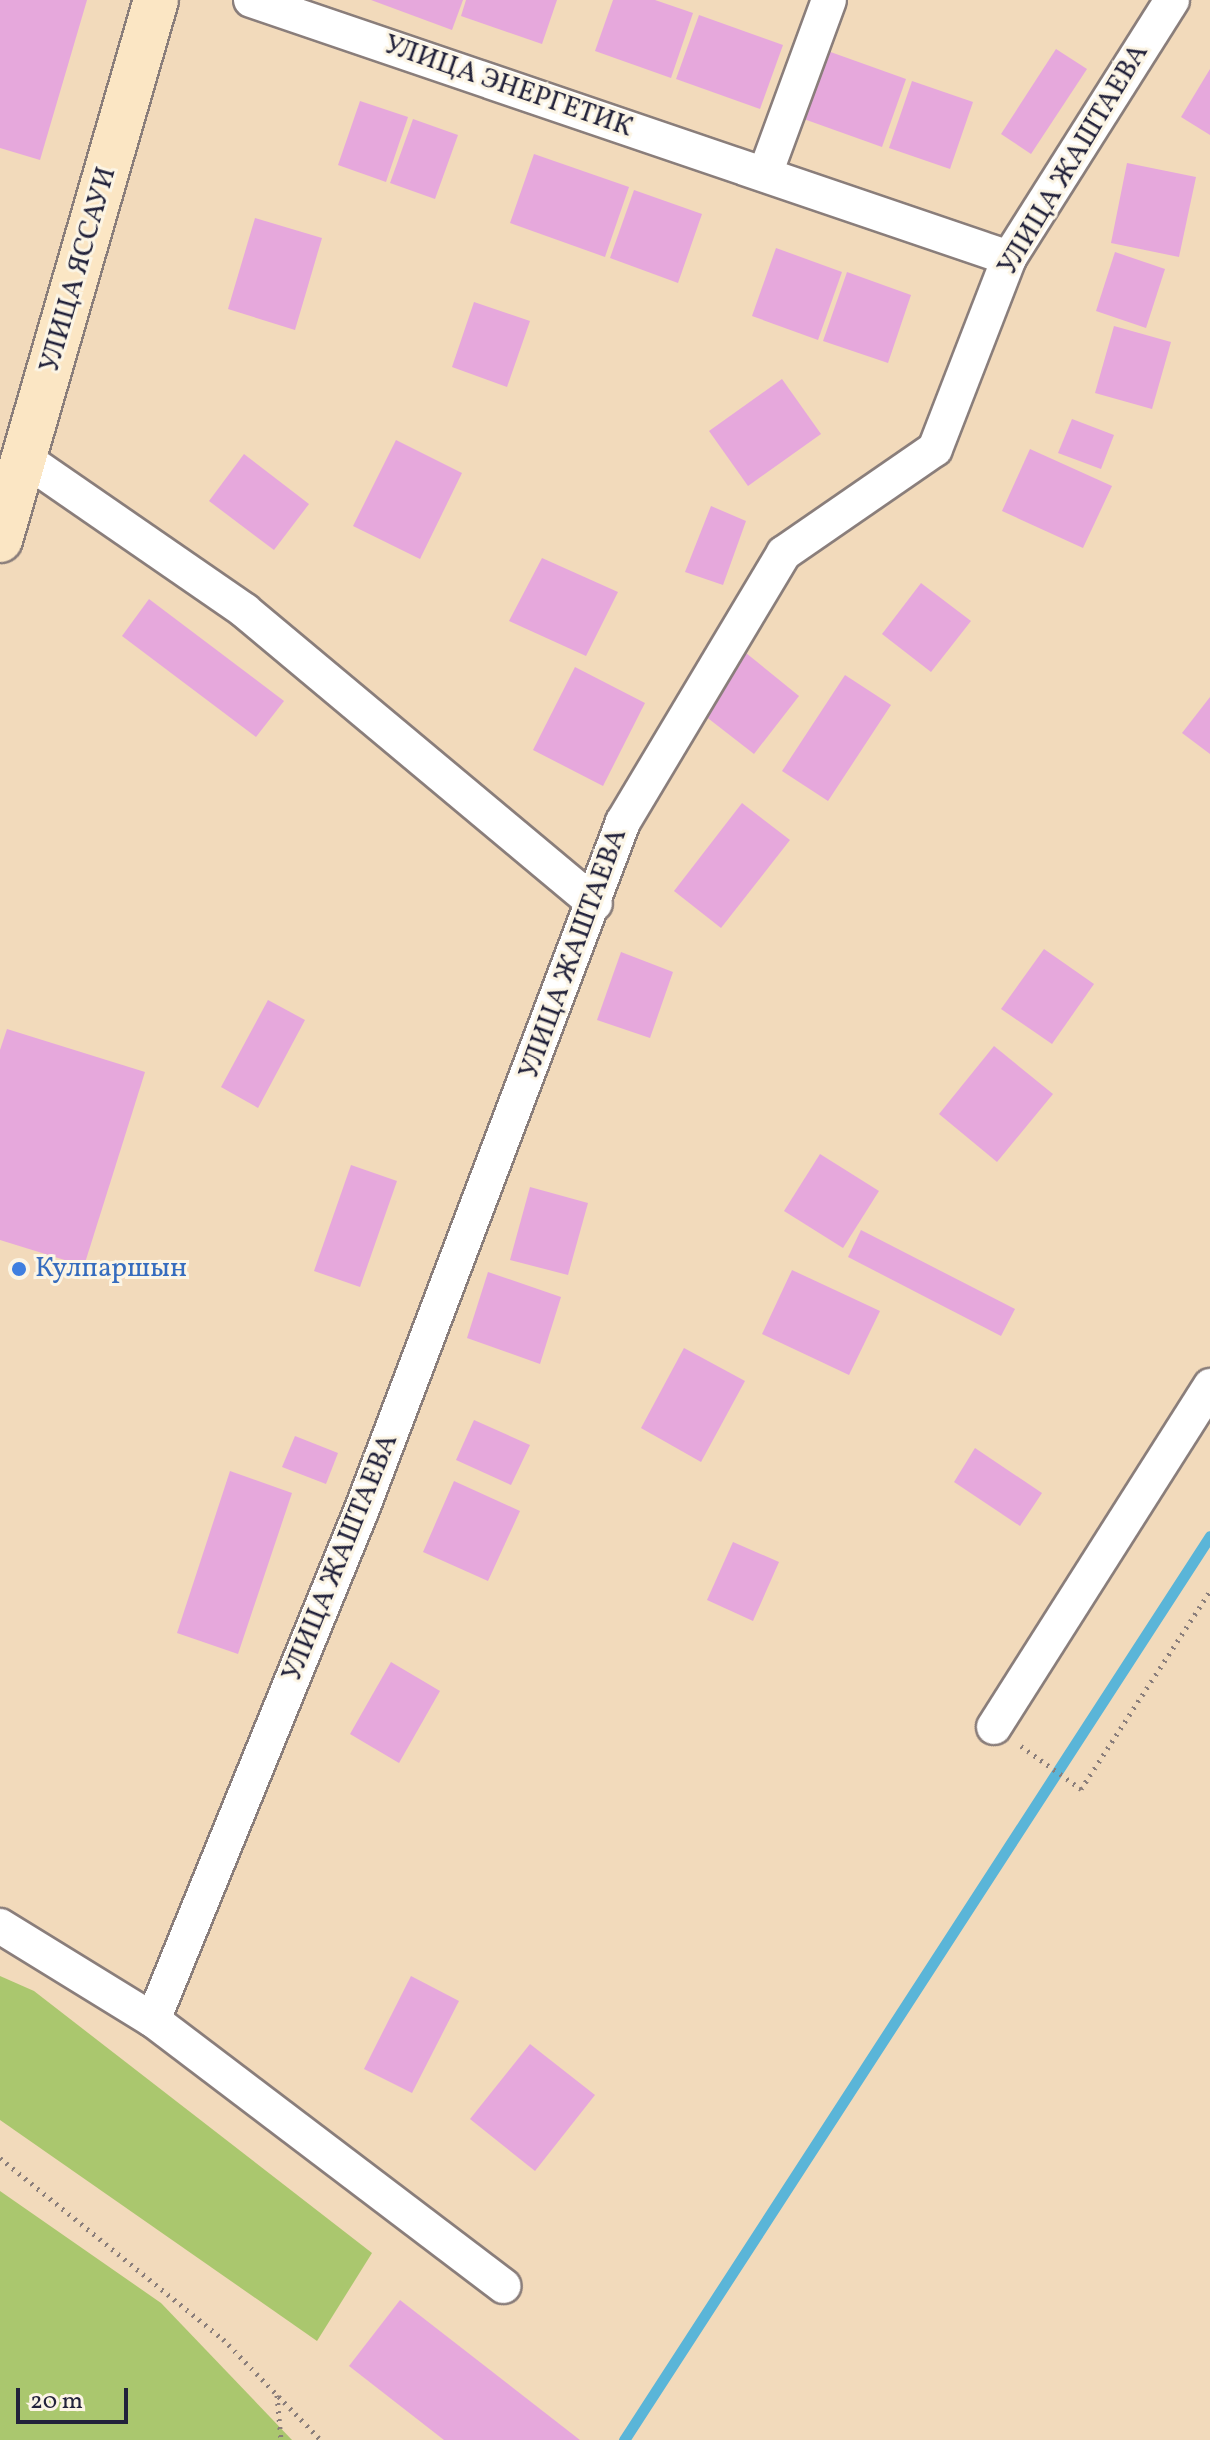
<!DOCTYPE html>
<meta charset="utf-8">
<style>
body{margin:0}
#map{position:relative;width:1210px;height:2440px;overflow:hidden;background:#f2dabb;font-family:Vollkorn,serif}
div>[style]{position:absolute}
.green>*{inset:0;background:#aac76e}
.stream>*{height:11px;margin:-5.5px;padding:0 5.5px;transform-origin:5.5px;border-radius:5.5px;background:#5ab5d8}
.building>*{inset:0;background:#e6a8dc}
.path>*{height:5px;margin-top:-2.5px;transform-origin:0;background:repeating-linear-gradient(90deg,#8a7e7b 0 2px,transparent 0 8px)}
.roads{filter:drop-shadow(2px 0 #8a7e7b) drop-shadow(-2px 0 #8a7e7b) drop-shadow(0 2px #8a7e7b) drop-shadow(0 -2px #8a7e7b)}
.street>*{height:34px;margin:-17px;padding:0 17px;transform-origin:17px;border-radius:17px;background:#fff}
.secondary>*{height:44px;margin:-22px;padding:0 22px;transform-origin:22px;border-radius:22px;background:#fbe6c4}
.dots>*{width:22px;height:22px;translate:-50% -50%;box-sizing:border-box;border:4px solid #fcf5e5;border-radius:50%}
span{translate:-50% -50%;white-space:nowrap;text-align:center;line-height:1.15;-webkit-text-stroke:6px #fcf5e5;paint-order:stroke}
.street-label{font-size:28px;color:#22223b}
.shop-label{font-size:28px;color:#366cbe}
.left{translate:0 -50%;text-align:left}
.scale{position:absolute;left:16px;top:2388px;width:112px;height:36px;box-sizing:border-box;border:4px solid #22223b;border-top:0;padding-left:10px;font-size:24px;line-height:28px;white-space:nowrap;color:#22223b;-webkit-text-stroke:6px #fcf5e5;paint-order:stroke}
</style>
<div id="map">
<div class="green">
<div style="clip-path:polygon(0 1976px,34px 1991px,372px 2253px,317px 2341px,0 2120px)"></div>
<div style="clip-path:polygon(0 2191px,161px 2303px,292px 2440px,0 2440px)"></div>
</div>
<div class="stream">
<div style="left:624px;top:2440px;width:1077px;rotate:-57.05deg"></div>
</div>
<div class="building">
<div style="clip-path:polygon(0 0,87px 0,40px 160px,0 148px)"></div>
<div style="clip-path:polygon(371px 0,463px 0,452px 30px)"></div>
<div style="clip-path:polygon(466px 0,557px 0,542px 44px,461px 16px)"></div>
<div style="clip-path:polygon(613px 0,655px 0,693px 13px,671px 78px,595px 51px)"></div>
<div style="clip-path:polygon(699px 15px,783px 45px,760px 109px,676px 79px)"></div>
<div style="clip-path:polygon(1056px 49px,1087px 69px,1031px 154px,1001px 134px)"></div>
<div style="clip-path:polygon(825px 50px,906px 79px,882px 147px,801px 118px)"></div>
<div style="clip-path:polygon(1210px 69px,1210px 135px,1181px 117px)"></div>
<div style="clip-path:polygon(912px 81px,973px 102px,950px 169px,889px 148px)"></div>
<div style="clip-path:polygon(360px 101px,408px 117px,386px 182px,338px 165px)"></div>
<div style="clip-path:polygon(413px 119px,458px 135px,435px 199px,390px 183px)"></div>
<div style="clip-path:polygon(534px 154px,629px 187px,605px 257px,510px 223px)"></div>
<div style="clip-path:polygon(1127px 163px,1196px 177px,1179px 257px,1111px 243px)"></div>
<div style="clip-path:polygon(634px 190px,702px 214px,678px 283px,610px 258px)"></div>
<div style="clip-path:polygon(255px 218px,322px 238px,295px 330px,228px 309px)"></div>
<div style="clip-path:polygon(776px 248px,842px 272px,818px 340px,752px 316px)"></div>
<div style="clip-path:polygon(1115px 252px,1165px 269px,1146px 328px,1096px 311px)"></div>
<div style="clip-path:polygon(847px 272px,911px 295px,888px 363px,823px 341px)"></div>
<div style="clip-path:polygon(474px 302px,530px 321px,507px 387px,452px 367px)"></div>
<div style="clip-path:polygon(1114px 326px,1171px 342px,1152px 409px,1095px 393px)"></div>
<div style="clip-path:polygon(782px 379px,821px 434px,748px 486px,709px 431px)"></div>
<div style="clip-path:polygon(1072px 419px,1114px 435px,1101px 469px,1058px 453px)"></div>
<div style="clip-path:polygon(396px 440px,462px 473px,420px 559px,353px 526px)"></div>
<div style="clip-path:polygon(1030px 449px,1112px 486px,1083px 548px,1002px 511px)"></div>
<div style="clip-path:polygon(244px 454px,309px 504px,274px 550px,209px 501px)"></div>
<div style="clip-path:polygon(711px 506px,746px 521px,723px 585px,685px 572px)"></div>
<div style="clip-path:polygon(542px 558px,618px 592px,586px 656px,509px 621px)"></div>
<div style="clip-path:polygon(921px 583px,971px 621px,931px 672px,882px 634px)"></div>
<div style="clip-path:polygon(149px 599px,284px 701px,256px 737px,122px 636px)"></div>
<div style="clip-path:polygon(746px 653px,799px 696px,754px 754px,700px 712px)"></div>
<div style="clip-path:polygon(575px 667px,645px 703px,603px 786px,533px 750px)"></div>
<div style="clip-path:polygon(845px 675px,891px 705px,828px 801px,782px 771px)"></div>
<div style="clip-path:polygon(1210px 697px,1210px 754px,1182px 733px)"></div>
<div style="clip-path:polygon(742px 803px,790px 840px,721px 928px,674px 891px)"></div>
<div style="clip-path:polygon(1044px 949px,1094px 984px,1052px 1044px,1001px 1009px)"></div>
<div style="clip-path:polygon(621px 952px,673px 972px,650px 1038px,597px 1020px)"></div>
<div style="clip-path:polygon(268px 1000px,305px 1020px,258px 1108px,221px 1087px)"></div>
<div style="clip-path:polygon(7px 1029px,145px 1072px,84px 1266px,0 1240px,0 1050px)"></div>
<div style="clip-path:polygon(994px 1046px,1053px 1094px,997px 1162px,939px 1114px)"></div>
<div style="clip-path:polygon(820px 1154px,879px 1191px,843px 1248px,784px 1211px)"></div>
<div style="clip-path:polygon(351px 1165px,397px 1181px,360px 1287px,314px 1271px)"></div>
<div style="clip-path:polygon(530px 1187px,588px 1203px,568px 1275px,510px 1260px)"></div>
<div style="clip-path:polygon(861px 1230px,1015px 1309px,1001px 1336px,848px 1257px)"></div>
<div style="clip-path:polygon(792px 1270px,880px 1311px,849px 1375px,762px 1334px)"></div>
<div style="clip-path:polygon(488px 1272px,561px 1297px,540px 1364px,467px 1338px)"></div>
<div style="clip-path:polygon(684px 1348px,745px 1381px,701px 1462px,641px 1428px)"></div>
<div style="clip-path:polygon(474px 1420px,530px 1445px,511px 1485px,456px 1460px)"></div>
<div style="clip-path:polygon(295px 1436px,338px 1453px,326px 1484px,282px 1467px)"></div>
<div style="clip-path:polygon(975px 1448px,1042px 1493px,1020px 1526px,954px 1482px)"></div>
<div style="clip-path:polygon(230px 1471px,292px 1493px,238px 1654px,177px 1633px)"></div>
<div style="clip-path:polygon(454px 1481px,520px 1511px,488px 1581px,423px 1552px)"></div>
<div style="clip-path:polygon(733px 1542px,779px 1562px,753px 1621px,707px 1600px)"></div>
<div style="clip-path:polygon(391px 1662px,440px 1691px,399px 1763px,350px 1734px)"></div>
<div style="clip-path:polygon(411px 1976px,459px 2001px,412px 2093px,364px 2069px)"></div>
<div style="clip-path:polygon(530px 2044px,595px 2095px,535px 2171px,470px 2119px)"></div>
<div style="clip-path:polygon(400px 2300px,580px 2440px,444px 2440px,349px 2366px)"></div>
</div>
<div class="path">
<div style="left:1021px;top:1746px;width:74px;rotate:35.6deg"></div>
<div style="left:1081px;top:1789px;width:236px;rotate:-56.9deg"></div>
<div style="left:0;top:2158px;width:287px;rotate:39.1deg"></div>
<div style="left:223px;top:2339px;width:141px;rotate:45.9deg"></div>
<div style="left:277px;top:2395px;width:45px;rotate:84.9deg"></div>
</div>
<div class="roads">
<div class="street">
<div style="left:251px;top:0;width:801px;rotate:18.8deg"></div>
<div style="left:765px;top:174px;width:185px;rotate:-69.8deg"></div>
<div style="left:25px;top:459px;width:267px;rotate:34.6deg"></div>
<div style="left:245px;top:611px;width:456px;rotate:39.9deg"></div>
<div style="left:994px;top:1727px;width:404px;rotate:-57.6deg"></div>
<div style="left:0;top:1926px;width:180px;rotate:31.6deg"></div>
<div style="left:153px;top:2020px;width:440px;rotate:37.2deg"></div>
<div style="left:153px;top:2020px;width:552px;rotate:-67.76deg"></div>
<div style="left:362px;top:1509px;width:735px;rotate:-69.2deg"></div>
<div style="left:623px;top:822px;width:313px;rotate:-59.1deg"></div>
<div style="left:784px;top:553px;width:183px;rotate:-34.6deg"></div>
<div style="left:935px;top:449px;width:205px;rotate:-68.8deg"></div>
<div style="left:1009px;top:258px;width:305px;rotate:-57.7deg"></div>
</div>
<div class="secondary">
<div style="left:0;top:540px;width:562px;rotate:-73.89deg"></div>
</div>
</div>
<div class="dots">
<div style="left:19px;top:1269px;background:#3f7fe0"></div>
</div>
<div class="street-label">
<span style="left:508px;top:87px;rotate:19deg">УЛИЦА ЭНЕРГЕТИК</span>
<span style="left:1074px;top:160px;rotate:-59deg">УЛИЦА ЖАШТАЕВА</span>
<span style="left:79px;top:270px;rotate:-74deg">УЛИЦА ЯССАУИ</span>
<span style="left:574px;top:954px;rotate:-70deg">УЛИЦА ЖАШТАЕВА</span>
<span style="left:341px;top:1558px;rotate:-68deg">УЛИЦА ЖАШТАЕВА</span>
</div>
<div class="shop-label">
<span class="left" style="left:35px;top:1269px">Кулпаршын</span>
</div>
<div class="scale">20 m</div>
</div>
